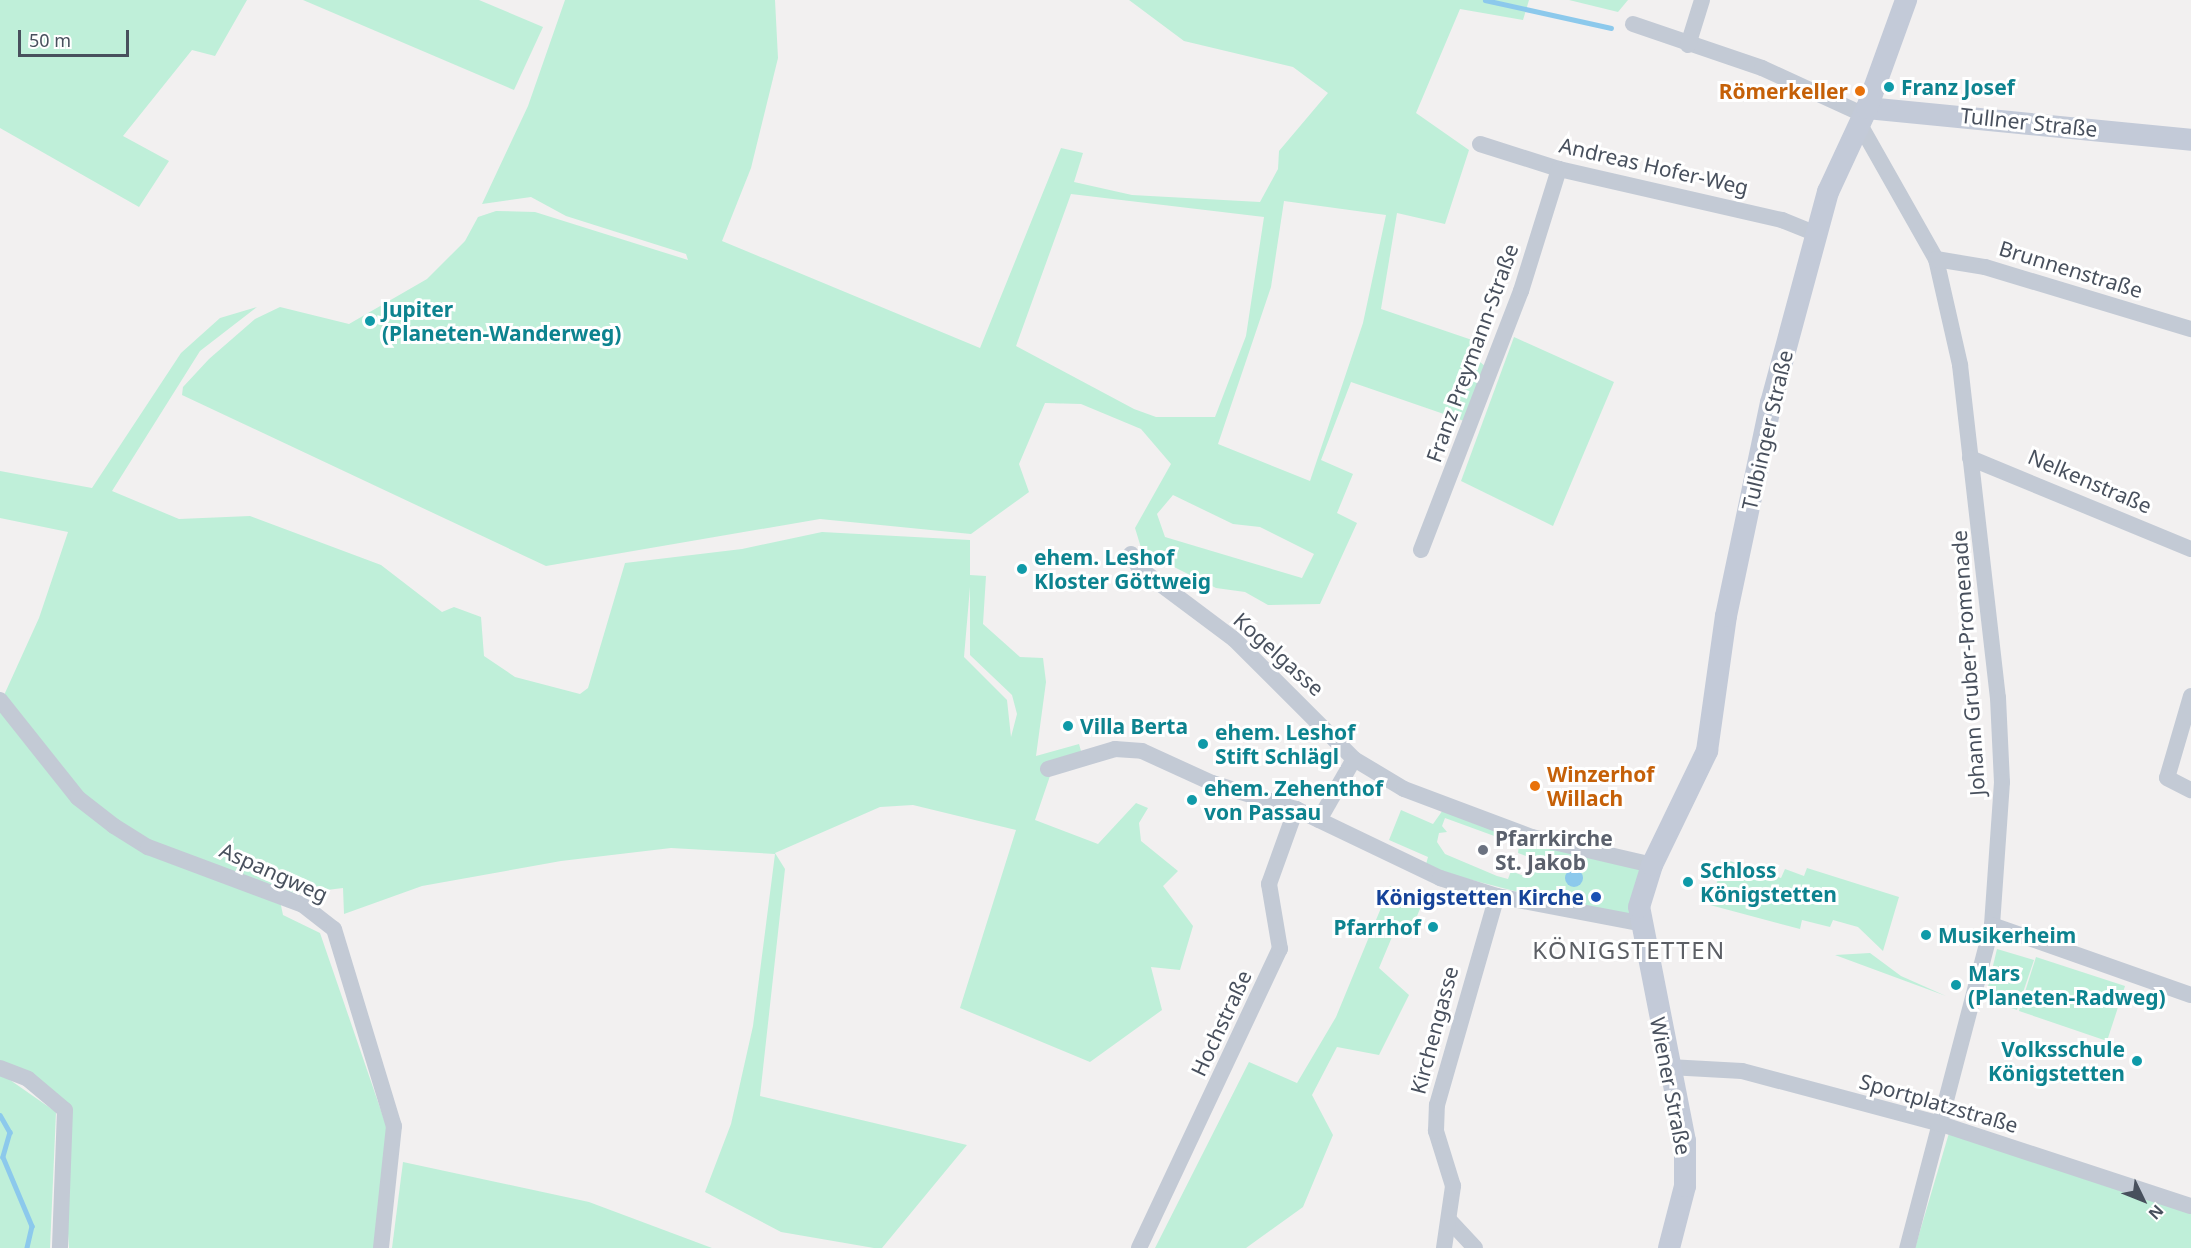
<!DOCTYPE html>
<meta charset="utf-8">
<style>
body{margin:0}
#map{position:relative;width:2191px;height:1248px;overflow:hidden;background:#f2f0f0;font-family:"Noto Sans",sans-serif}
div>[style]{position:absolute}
.green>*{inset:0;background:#bfefd9}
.water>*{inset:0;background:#8cc9ec}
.round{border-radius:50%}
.stream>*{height:4.5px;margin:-2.25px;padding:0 2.25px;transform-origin:2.25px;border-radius:2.25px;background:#8cc9ec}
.street>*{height:16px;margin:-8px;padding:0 8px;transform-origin:8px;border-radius:8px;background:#c3cad5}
.secondary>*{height:22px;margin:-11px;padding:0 11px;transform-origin:11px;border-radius:11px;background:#c3cad8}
.dots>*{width:16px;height:16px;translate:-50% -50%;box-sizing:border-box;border:3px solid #fff;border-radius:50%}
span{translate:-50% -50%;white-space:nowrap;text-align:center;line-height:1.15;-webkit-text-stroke:6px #fff;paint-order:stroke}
.culture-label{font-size:21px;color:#0d838f;font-weight:700}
.left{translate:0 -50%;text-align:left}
.right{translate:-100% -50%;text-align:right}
.food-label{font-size:21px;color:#c56008;font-weight:700}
.street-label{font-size:21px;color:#48505d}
.worship-label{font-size:21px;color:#5b616d;font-weight:700}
.transit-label{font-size:21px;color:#164399;font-weight:700}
.quarter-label{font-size:24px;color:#5c5f65;letter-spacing:1.5px}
.north{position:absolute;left:2113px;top:1170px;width:60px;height:60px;-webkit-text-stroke:4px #fff;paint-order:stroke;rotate:133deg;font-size:16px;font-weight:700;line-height:24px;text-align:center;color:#48505d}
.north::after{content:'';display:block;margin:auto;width:21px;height:27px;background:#48505d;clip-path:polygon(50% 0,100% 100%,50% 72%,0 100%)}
.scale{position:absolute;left:18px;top:30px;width:111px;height:27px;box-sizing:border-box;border:3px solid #48505d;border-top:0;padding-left:8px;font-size:18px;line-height:21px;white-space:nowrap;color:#48505d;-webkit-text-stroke:4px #fff;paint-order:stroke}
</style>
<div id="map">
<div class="green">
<div style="clip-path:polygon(0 0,247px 0,215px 56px,192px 50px,123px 136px,169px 161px,139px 207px,0 128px)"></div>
<div style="clip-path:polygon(303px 0,479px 0,543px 27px,514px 90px)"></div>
<div style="clip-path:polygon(evenodd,565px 0,775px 0,778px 58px,751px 168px,722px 241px,980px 348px,1061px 148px,1083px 153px,1074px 182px,1132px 195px,1260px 202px,1278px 169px,1279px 151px,1328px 93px,1293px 67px,1184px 41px,1129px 0,1529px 0,1523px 20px,1460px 9px,1416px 113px,1469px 150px,1445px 224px,1397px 213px,1381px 309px,1475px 341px,1473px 356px,1486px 367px,1467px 422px,1351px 382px,1321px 460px,1353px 474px,1337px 513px,1357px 523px,1320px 604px,1268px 605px,1245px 592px,1216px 588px,1142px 551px,1135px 528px,1171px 464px,1141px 429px,1081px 404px,1045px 403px,1019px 464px,1029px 492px,971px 534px,820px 519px,546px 566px,182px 395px,183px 387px,209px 359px,255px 319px,280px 307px,349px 324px,427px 279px,465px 241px,478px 217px,496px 211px,535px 212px,688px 260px,686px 254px,566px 216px,531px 197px,482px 204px,528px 106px,565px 0,1071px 194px,1264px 217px,1246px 336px,1215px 417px,1156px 417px,1134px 409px,1016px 346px,1071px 194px,565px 0,1284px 201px,1386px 215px,1363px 323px,1310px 481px,1218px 444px,1271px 287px,1284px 201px,565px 0,1173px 495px,1233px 524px,1260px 527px,1314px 554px,1302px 578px,1165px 537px,1157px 514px,1173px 495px)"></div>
<div style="clip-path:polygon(1569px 0,1628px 0,1618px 12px)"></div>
<div style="clip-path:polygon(evenodd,257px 307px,200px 351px,112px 491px,179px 519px,250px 516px,381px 565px,442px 612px,454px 607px,481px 617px,484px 656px,515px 677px,580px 694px,588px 688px,625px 563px,742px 549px,822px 532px,970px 540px,970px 575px,986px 576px,983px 624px,1020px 657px,1043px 658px,1046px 682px,1036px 756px,1079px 744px,1081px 751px,1052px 770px,1035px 820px,1098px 844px,1136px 803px,1148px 808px,1139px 823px,1141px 841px,1178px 871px,1163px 886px,1193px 926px,1180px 970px,1151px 967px,1162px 1010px,1090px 1062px,960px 1008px,1016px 830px,913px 805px,880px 807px,775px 853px,785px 869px,760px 1096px,967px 1145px,882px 1248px,874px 1248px,781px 1232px,705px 1192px,731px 1124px,753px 1026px,775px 854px,671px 848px,561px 861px,422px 886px,344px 914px,343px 888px,279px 896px,283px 915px,320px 933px,388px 1131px,374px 1248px,69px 1248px,64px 1176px,72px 1114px,0 1065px,0 704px,39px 618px,68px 532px,0 518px,0 471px,92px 488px,181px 353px,220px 318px,257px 307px,970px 587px,970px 655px,1012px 695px,1017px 714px,1011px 737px,1007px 700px,964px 657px,970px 587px)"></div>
<div style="clip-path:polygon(1514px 337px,1614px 382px,1553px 526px,1461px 481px)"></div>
<div style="clip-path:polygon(evenodd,1445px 807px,1652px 865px,1639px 923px,1425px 868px,1428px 857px,1389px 840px,1401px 810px,1433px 824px,1445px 807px,1445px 818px,1519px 845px,1518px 853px,1536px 860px,1529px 878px,1511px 871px,1508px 879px,1497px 876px,1445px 854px,1437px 842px,1439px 833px,1447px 832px,1442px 826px,1445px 818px)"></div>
<div style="clip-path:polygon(1724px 859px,1781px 878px,1785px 869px,1804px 876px,1807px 868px,1899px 897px,1883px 951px,1858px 927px,1833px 920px,1830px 927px,1802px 920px,1800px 929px,1710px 905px)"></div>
<div style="clip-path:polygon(1390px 886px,1422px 904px,1412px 928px,1397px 925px,1379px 968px,1409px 995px,1379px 1055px,1337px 1047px,1312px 1095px,1333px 1135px,1303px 1207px,1246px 1248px,1155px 1248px,1249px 1062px,1297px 1083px,1336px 1017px)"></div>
<div style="clip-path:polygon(1997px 949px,2034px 960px,2017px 1010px,1985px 999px)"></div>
<div style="clip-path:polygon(1870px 953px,1901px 976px,1946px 996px,1835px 955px)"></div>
<div style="clip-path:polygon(2036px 957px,2125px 986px,2107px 1041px,2019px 1011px)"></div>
<div style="clip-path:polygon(0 1073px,56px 1112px,50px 1248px,0 1248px)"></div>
<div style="clip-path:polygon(1949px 1133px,2191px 1212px,2191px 1248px,1915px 1248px)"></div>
<div style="clip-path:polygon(403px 1162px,589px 1202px,712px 1248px,392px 1248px)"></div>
</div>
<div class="water">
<div class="round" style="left:1565px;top:869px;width:18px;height:18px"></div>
</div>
<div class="stream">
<div style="left:1485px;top:0;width:129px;rotate:12.5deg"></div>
<div style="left:0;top:1115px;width:20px;rotate:60deg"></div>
<div style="left:10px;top:1132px;width:26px;rotate:106deg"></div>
<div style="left:3px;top:1157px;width:75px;rotate:67.2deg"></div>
<div style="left:32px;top:1226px;width:23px;rotate:103deg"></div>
</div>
<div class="street">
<div style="left:1633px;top:24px;width:136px;rotate:18.8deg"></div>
<div style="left:1762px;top:68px;width:112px;rotate:24.7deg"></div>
<div style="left:1688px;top:45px;width:47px;rotate:-72.7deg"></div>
<div style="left:1859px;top:123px;width:156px;rotate:60.5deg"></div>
<div style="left:1936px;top:259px;width:109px;rotate:77.2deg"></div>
<div style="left:1960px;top:365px;width:335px;rotate:83.5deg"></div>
<div style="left:1998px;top:698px;width:84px;rotate:87.3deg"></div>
<div style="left:2002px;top:782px;width:143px;rotate:94deg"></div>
<div style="left:1992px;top:925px;width:334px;rotate:104.7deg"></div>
<div style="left:1480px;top:144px;width:83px;rotate:17.6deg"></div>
<div style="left:1559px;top:169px;width:229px;rotate:12.9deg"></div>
<div style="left:1782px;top:220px;width:37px;rotate:22deg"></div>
<div style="left:1936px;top:259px;width:50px;rotate:9.3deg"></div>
<div style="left:1985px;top:267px;width:215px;rotate:16.8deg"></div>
<div style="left:1970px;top:458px;width:239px;rotate:22.4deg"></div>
<div style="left:1421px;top:550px;width:278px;rotate:-68.9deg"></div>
<div style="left:1521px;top:291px;width:128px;rotate:-72.7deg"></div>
<div style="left:1131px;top:554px;width:16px;rotate:60deg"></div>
<div style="left:1139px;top:568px;width:119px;rotate:36.8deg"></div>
<div style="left:1234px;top:639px;width:170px;rotate:45deg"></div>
<div style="left:1354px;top:759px;width:58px;rotate:31deg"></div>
<div style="left:1404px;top:789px;width:137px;rotate:20.6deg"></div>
<div style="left:1532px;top:837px;width:123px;rotate:13.1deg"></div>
<div style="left:2191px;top:696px;width:85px;rotate:106.3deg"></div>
<div style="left:2167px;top:778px;width:27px;rotate:27deg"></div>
<div style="left:0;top:700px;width:125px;rotate:51.5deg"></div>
<div style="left:78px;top:798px;width:46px;rotate:37.9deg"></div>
<div style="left:114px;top:826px;width:40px;rotate:32deg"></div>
<div style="left:148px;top:847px;width:165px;rotate:20.5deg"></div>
<div style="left:303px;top:905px;width:39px;rotate:38deg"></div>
<div style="left:334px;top:929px;width:206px;rotate:73.1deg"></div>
<div style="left:394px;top:1126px;width:123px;rotate:96.1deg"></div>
<div style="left:1048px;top:769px;width:70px;rotate:-16.6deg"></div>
<div style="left:1115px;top:749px;width:27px;rotate:4deg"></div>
<div style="left:1142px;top:751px;width:77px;rotate:24.6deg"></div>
<div style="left:1212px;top:783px;width:88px;rotate:17.2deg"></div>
<div style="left:1296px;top:809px;width:160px;rotate:25.6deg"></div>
<div style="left:1440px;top:878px;width:60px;rotate:17.5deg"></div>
<div style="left:1497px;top:896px;width:145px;rotate:10.8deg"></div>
<div style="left:1319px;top:820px;width:70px;rotate:-60.2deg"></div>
<div style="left:1992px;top:925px;width:211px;rotate:19.4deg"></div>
<div style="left:1669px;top:1067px;width:73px;rotate:3.1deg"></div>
<div style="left:1742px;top:1071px;width:203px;rotate:14.9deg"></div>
<div style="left:1938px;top:1123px;width:266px;rotate:18.2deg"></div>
<div style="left:0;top:1068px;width:30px;rotate:21deg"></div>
<div style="left:28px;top:1079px;width:48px;rotate:40deg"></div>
<div style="left:65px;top:1110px;width:138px;rotate:92.1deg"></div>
<div style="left:1449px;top:1220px;width:38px;rotate:47deg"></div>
<div style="left:1139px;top:1248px;width:331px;rotate:-64.8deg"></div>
<div style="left:1280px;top:949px;width:66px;rotate:-99.6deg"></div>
<div style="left:1269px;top:884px;width:80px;rotate:-70.2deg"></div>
<div style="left:1444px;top:1248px;width:63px;rotate:-81.7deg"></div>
<div style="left:1453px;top:1186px;width:58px;rotate:-107.2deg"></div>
<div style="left:1436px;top:1131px;width:26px;rotate:-88deg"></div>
<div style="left:1437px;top:1105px;width:217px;rotate:-74deg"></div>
</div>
<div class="secondary">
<div style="left:1867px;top:108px;width:326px;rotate:5.6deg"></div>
<div style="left:1669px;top:1248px;width:64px;rotate:-75.5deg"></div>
<div style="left:1685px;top:1186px;width:45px;rotate:-90deg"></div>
<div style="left:1685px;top:1141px;width:238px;rotate:-101.1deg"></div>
<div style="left:1639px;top:907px;width:44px;rotate:-72.8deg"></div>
<div style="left:1652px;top:865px;width:127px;rotate:-64.2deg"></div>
<div style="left:1707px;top:751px;width:136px;rotate:-82deg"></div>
<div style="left:1726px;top:616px;width:218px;rotate:-78.1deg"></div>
<div style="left:1771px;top:403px;width:219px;rotate:-74.9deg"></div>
<div style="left:1828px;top:192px;width:93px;rotate:-65.1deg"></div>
<div style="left:1867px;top:108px;width:115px;rotate:-70.1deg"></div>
</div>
<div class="dots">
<div style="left:1889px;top:87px;background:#0f9aa8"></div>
<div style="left:1860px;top:91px;background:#e8710a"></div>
<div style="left:370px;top:321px;background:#0f9aa8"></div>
<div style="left:1022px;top:569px;background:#0f9aa8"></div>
<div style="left:1068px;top:726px;background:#0f9aa8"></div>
<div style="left:1203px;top:744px;background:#0f9aa8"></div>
<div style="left:1535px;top:786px;background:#e8710a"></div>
<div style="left:1192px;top:800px;background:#0f9aa8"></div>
<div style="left:1483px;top:850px;background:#6b7280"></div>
<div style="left:1688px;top:882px;background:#0f9aa8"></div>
<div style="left:1596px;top:897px;background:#1a4fb4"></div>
<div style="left:1433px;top:927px;background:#0f9aa8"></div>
<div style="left:1926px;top:935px;background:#0f9aa8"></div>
<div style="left:1956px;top:985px;background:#0f9aa8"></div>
<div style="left:2137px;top:1061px;background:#0f9aa8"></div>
</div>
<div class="culture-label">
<span class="left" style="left:1901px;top:87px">Franz Josef</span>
<span class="left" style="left:382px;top:321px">Jupiter<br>(Planeten-Wanderweg)</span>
<span class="left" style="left:1034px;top:569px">ehem. Leshof<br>Kloster Göttweig</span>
<span class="left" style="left:1080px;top:726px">Villa Berta</span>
<span class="left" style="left:1215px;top:744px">ehem. Leshof<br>Stift Schlägl</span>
<span class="left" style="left:1204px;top:800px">ehem. Zehenthof<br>von Passau</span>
<span class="left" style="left:1700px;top:882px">Schloss<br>Königstetten</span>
<span class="right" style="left:1421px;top:927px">Pfarrhof</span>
<span class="left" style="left:1938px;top:935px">Musikerheim</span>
<span class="left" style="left:1968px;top:985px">Mars<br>(Planeten-Radweg)</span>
<span class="right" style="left:2125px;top:1061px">Volksschule<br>Königstetten</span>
</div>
<div class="food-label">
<span class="right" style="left:1848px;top:91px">Römerkeller</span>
<span class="left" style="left:1547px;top:786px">Winzerhof<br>Willach</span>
</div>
<div class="street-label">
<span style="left:2029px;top:122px;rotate:6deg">Tullner Straße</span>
<span style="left:1654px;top:166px;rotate:13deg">Andreas Hofer-Weg</span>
<span style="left:2071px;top:269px;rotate:17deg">Brunnenstraße</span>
<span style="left:1472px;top:353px;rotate:-70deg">Franz Preymann-Straße</span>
<span style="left:1767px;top:430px;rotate:-77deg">Tulbinger Straße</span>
<span style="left:2090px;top:481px;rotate:23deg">Nelkenstraße</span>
<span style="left:1279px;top:654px;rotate:42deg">Kogelgasse</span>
<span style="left:1968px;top:663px;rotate:-94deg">Johann Gruber-Promenade</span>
<span style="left:274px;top:872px;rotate:24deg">Aspangweg</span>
<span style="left:1221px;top:1023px;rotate:-65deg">Hochstraße</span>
<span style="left:1434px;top:1030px;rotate:-75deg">Kirchengasse</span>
<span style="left:1671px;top:1086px;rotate:79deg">Wiener Straße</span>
<span style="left:1939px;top:1103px;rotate:16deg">Sportplatzstraße</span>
</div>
<div class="worship-label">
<span class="left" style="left:1495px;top:850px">Pfarrkirche<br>St. Jakob</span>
</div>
<div class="transit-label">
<span class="right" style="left:1584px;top:897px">Königstetten Kirche</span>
</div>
<div class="quarter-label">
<span style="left:1629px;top:950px">KÖNIGSTETTEN</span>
</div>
<div class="north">N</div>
<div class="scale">50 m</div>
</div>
